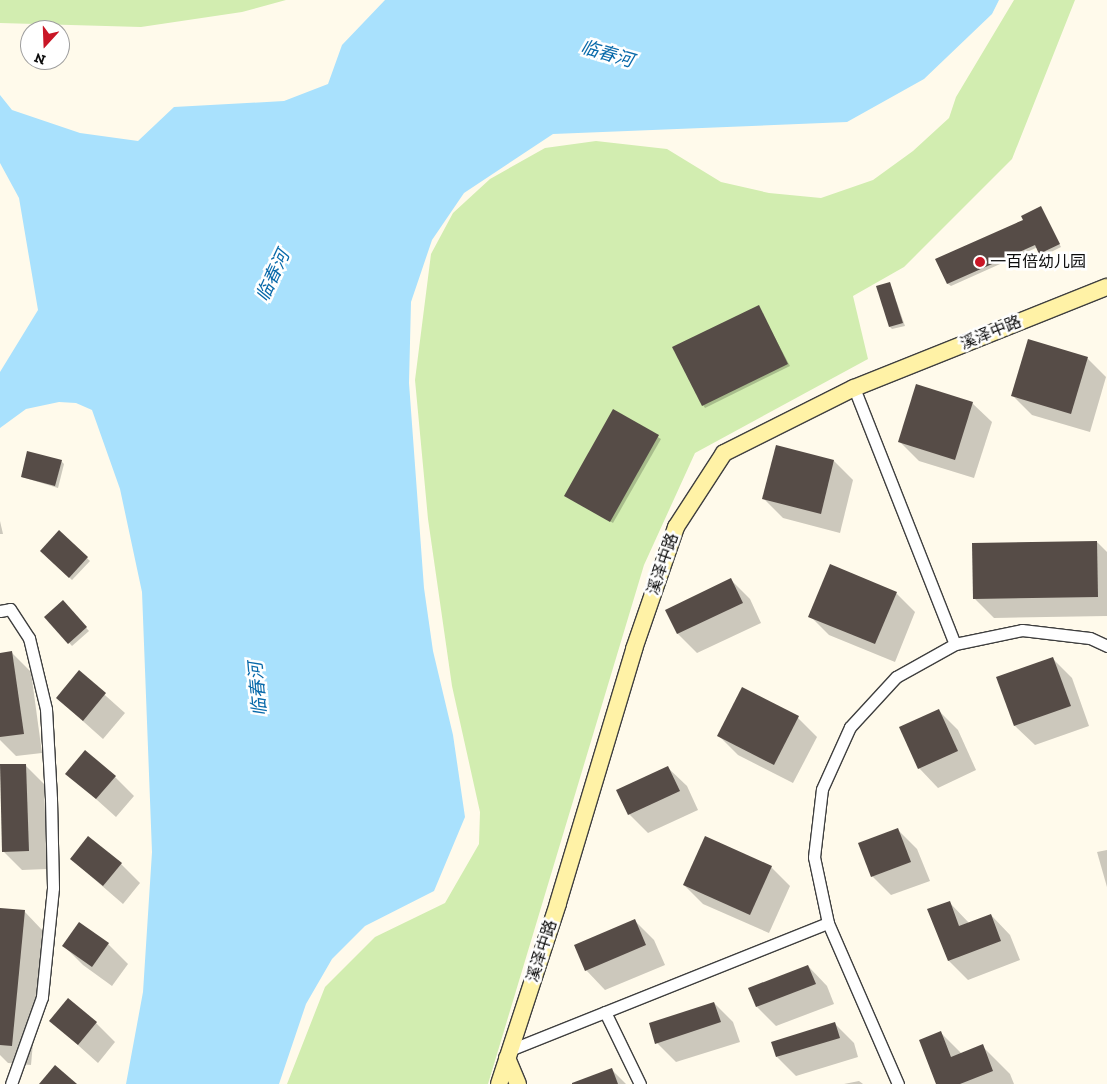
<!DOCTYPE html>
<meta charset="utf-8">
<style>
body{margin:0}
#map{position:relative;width:1107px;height:1084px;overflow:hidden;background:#fffaeb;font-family:"Zilla Slab","Noto Sans SC",serif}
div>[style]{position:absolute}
.green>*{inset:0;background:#d2edb0}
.water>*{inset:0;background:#a9e1fd}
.shadow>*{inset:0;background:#0003}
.building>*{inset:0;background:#564c47}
.roads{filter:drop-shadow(1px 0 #3f3f3f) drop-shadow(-1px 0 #3f3f3f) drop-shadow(0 1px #3f3f3f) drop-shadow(0 -1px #3f3f3f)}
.street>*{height:11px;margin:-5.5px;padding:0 5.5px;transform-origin:5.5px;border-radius:5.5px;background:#fff}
.secondary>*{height:16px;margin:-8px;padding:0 8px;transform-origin:8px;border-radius:8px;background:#fff2a6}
.dots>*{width:14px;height:14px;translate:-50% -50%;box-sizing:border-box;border:2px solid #fff;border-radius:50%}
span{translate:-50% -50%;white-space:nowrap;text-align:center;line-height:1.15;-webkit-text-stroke:5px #fff;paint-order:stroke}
.poi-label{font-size:16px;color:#0c0c0c}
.left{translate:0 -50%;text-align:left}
.street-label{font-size:16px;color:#0c0c0c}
.water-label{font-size:18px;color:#096aaa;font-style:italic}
.north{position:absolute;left:20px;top:20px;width:50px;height:50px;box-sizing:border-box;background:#fff;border:1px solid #9e9e9e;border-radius:50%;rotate:200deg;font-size:14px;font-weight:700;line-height:20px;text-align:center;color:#0c0c0c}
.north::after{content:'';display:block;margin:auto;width:18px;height:22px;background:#c91626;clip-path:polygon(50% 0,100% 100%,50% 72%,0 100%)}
</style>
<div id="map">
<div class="green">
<div style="clip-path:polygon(0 0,286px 0,242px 12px,141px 27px,0 23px)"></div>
<div style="clip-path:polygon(1014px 0,1075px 0,1012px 159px,904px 267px,853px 296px,868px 359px,695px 453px,644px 565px,488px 1084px,287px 1084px,325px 987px,375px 937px,445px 903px,479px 844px,480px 812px,452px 686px,428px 519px,415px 380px,431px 254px,453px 213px,490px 179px,545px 148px,596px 141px,667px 149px,721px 182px,769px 193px,821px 198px,873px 180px,913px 151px,949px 118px,956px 97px)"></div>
</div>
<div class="water">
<div style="clip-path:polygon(385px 0,999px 0,992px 14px,924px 79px,847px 122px,553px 134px,464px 193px,432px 240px,411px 302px,409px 383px,424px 588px,433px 651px,453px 735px,465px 817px,434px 891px,365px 926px,332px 959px,306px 1004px,279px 1084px,126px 1084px,143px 992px,152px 852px,142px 592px,120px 489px,92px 410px,76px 403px,59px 402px,26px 409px,0 428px,0 372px,38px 310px,19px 198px,0 163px,0 95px,12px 110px,80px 133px,138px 141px,174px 107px,284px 101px,328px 84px,342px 45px)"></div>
</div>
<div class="shadow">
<div style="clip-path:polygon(1041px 208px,1061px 247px,1043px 256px,1038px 247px,951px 286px,948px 284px,937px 260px,1025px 220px)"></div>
<div style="clip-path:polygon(890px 283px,905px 326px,892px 329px,890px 327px)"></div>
<div style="clip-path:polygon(758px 306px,790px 366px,705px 408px,703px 405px)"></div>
<div style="clip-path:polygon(1087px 358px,1106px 377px,1090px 432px,1032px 415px,1013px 396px)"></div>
<div style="clip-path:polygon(972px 403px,992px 422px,974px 478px,919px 461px,900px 442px)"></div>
<div style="clip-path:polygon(614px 411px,661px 439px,613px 523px,569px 498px)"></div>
<div style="clip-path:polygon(776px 447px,834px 461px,853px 480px,840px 533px,783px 518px,764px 499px)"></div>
<div style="clip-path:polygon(61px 461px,64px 464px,58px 488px,22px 477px)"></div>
<div style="clip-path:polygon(0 521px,3px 534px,0 534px)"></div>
<div style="clip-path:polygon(60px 532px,90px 561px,72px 580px,42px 551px)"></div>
<div style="clip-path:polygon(1097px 542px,1107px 552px,1107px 616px,994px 618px,975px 599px)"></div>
<div style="clip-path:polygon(731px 580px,750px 599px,761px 623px,697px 653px,678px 634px,667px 610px)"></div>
<div style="clip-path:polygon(896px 593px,915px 612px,895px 662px,829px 635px,810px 616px)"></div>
<div style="clip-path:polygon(63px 602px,89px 631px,72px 646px,46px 617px)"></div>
<div style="clip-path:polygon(12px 653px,31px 672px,42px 753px,16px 756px,0 740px,0 654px)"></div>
<div style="clip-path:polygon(1052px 658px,1072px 678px,1089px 726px,1035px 745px,1015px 726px,998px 677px)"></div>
<div style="clip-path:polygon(79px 672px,125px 713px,103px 739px,57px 698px)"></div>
<div style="clip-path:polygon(938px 710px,958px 730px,976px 770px,938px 788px,919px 768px)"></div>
<div style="clip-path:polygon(798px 718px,817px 737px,793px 783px,738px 755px,719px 736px)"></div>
<div style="clip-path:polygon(25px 765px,44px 784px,47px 869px,22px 870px,3px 851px)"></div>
<div style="clip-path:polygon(667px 767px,687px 786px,698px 810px,648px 833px,629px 814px)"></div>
<div style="clip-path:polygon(67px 773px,115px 777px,134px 796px,116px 817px)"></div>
<div style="clip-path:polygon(898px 830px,917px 849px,930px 881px,891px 895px,872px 876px)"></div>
<div style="clip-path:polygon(1107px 850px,1107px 887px,1097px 852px)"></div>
<div style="clip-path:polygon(71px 859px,121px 864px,140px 883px,123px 904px)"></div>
<div style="clip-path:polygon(771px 867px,790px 886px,769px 933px,703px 904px,684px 885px)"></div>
<div style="clip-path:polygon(949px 902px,969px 923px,991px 915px,1010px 935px,1020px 960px,968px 980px,949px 961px)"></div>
<div style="clip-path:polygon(24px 911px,43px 931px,31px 1065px,8px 1063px,0 1055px,0 915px)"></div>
<div style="clip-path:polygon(635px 921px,654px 940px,665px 965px,605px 990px,586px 970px)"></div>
<div style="clip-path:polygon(80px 924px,108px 944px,128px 964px,112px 986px,83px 965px,64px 946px)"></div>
<div style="clip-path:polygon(808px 966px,827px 986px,834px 1004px,776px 1026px,757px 1007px)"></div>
<div style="clip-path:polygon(714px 1003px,733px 1022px,740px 1042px,676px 1062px,657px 1043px)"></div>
<div style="clip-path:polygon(51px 1021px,96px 1023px,115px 1042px,98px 1063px)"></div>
<div style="clip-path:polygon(835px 1024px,854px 1043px,858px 1057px,796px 1076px,777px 1057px)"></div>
<div style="clip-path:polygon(941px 1033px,962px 1054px,982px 1046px,1010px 1074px,1014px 1084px,938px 1084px)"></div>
<div style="clip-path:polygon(611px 1069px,626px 1084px,573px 1084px)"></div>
<div style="clip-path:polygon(859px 1081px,863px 1084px,844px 1084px)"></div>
</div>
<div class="building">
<div style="clip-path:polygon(1041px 206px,1060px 244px,1039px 254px,1035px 245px,947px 284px,935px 259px,1023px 220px,1021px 216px)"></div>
<div style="clip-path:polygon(890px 282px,903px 323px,889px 327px,876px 286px)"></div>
<div style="clip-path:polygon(759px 305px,788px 364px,702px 406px,672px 347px)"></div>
<div style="clip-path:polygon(1028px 339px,1088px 357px,1071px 414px,1011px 396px)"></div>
<div style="clip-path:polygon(916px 384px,973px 402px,955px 460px,898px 442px)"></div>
<div style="clip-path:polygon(613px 409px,659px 435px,610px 522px,564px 496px)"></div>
<div style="clip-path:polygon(776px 445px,834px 460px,821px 514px,762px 499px)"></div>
<div style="clip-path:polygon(27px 451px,62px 460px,55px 486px,21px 477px)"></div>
<div style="clip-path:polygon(59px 530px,88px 557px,69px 578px,40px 551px)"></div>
<div style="clip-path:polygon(1097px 541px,1098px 597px,973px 599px,972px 543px)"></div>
<div style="clip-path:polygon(830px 564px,897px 592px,875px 644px,808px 617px)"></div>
<div style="clip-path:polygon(731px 578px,743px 603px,677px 634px,665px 610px)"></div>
<div style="clip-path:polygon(63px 600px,87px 627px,68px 644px,44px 617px)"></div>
<div style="clip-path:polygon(12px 651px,24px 734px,0 737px,0 653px)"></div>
<div style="clip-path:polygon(1053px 657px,1071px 706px,1014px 726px,996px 677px)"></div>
<div style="clip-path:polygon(79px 670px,106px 693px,83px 721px,56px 698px)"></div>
<div style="clip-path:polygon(742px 687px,799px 716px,774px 765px,717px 736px)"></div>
<div style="clip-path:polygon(939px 709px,958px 751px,918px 769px,899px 727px)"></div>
<div style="clip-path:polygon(85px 750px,116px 776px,96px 799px,65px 774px)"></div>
<div style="clip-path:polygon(0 764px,26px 764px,29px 851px,2px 852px)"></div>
<div style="clip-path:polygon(668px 766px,680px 791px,628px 815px,616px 790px)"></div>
<div style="clip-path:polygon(898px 828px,911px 862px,871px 877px,858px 843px)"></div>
<div style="clip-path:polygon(88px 836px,122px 863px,103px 886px,70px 859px)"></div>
<div style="clip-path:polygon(705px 836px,772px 866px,750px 915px,683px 885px)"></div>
<div style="clip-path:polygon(950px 901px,959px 926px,991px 914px,1001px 941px,948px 961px,927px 909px)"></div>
<div style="clip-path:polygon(0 908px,25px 910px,12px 1046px,0 1045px)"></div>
<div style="clip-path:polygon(635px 919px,646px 945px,585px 971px,574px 945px)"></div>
<div style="clip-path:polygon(79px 922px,109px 943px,92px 967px,62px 946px)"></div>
<div style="clip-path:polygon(808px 965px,816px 984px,756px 1007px,748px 988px)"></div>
<div style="clip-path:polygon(68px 998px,97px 1022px,78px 1045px,49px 1021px)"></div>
<div style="clip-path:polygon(714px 1002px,721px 1022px,655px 1044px,649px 1023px)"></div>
<div style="clip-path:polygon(835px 1022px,840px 1038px,776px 1057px,771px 1042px)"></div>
<div style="clip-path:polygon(941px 1031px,951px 1057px,983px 1044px,993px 1071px,960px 1084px,936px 1084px,919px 1040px)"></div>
<div style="clip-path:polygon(55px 1065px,77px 1084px,39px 1084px)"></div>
<div style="clip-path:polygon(612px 1068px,618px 1084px,572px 1084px,572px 1083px)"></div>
</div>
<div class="roads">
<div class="street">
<div style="left:854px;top:388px;width:275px;rotate:68.5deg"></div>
<div style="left:0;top:611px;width:10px;rotate:-11deg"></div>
<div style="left:10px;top:609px;width:35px;rotate:57deg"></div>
<div style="left:29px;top:638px;width:73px;rotate:76.5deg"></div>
<div style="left:46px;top:709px;width:90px;rotate:86.8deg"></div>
<div style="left:51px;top:799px;width:89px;rotate:88.7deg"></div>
<div style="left:53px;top:888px;width:110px;rotate:95.8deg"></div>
<div style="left:42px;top:997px;width:92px;rotate:109.6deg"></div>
<div style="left:605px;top:1012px;width:80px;rotate:64.1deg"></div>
<div style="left:510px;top:1050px;width:342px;rotate:-21.8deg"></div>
<div style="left:898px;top:1084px;width:176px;rotate:-113.5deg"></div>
<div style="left:828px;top:923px;width:67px;rotate:-102deg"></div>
<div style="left:814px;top:857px;width:68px;rotate:-83.3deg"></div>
<div style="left:822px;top:789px;width:68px;rotate:-65.7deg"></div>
<div style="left:850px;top:727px;width:68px;rotate:-47.4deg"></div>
<div style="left:896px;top:677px;width:68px;rotate:-29.2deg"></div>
<div style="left:955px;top:644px;width:68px;rotate:-11.8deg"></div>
<div style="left:1022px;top:630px;width:68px;rotate:6.7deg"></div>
<div style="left:1090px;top:638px;width:19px;rotate:25deg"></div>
</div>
<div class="secondary">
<div style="left:507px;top:1058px;width:28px;rotate:67deg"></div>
<div style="left:499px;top:1084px;width:190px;rotate:-71.9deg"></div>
<div style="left:558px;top:903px;width:265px;rotate:-73.3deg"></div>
<div style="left:634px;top:649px;width:129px;rotate:-71deg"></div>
<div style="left:676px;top:527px;width:88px;rotate:-57deg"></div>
<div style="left:724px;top:453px;width:145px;rotate:-26.6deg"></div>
<div style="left:854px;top:388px;width:272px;rotate:-21.8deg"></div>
</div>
</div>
<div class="dots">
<div style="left:980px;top:262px;background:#c91626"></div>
</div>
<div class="poi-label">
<span class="left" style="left:990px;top:262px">一百倍幼儿园</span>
</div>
<div class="street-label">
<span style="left:991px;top:333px;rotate:-22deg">溪泽中路</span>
<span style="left:663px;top:564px;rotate:-71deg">溪泽中路</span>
<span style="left:542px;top:951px;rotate:-72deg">溪泽中路</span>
</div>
<div class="water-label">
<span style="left:607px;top:54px;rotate:16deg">临春河</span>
<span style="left:273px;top:276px;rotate:-65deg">临春河</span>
<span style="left:258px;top:689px;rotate:-95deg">临春河</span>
</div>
<div class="north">N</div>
</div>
